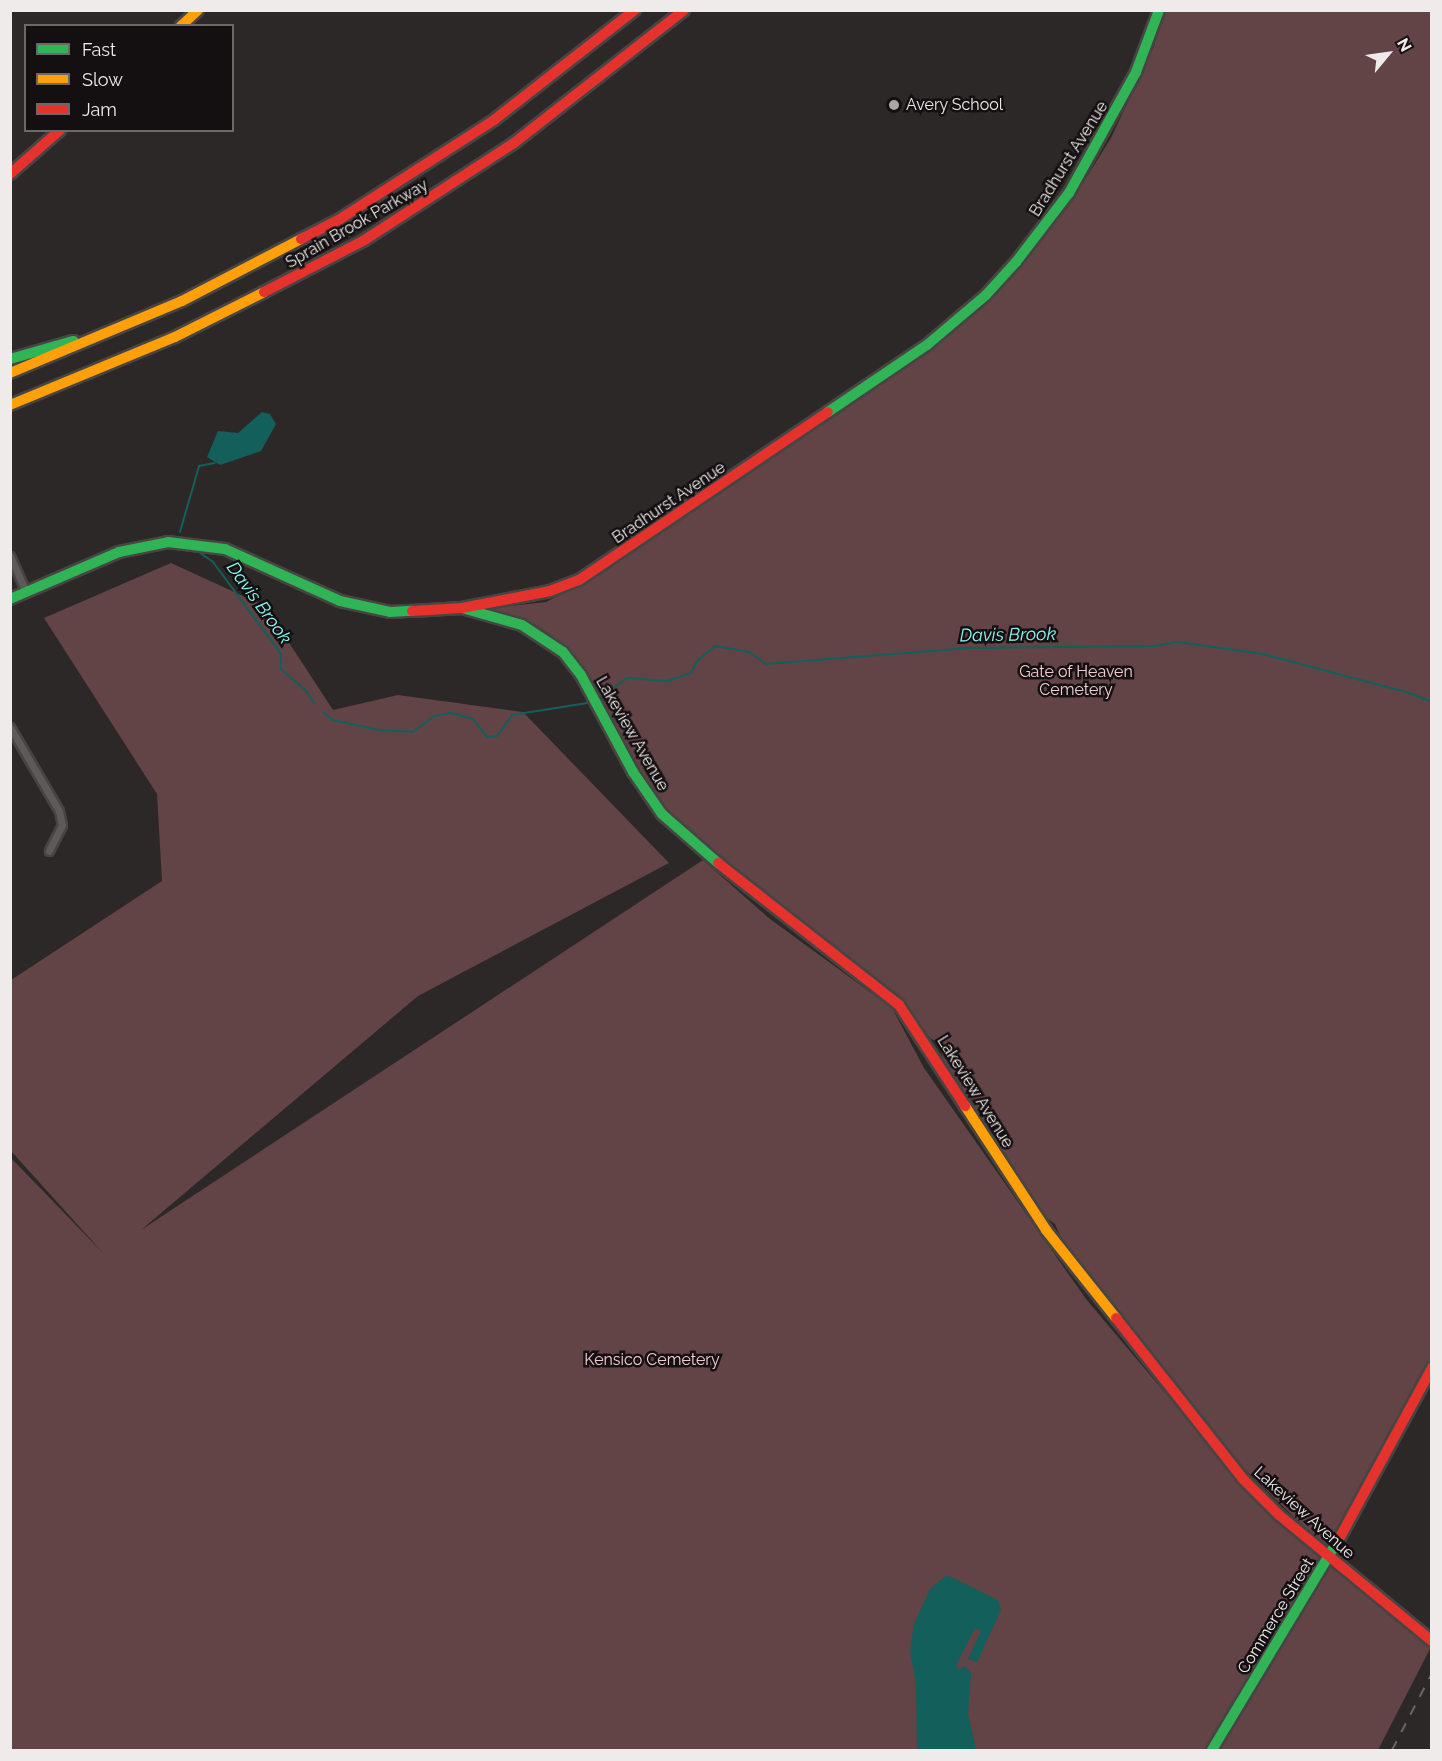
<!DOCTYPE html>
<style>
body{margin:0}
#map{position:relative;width:1442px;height:1761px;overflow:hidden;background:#2d2828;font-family:Raleway,sans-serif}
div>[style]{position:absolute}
.green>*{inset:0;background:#624346}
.water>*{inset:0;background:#125f5c}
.stream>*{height:2px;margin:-1px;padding:0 1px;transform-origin:1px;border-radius:1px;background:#125f5c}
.roads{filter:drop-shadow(2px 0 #474444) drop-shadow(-2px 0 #474444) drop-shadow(0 2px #474444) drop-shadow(0 -2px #474444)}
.street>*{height:7px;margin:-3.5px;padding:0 3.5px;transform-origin:3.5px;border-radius:3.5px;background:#5d5a5a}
.fast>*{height:10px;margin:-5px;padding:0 5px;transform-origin:5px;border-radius:5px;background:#30b455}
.slow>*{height:10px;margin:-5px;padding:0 5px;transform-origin:5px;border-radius:5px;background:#ff9f0a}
.jam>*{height:10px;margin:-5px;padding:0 5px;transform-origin:5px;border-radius:5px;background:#e5322d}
.rail>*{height:2px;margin-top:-1px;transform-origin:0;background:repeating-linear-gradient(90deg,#686464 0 10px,transparent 0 20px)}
.dots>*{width:16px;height:16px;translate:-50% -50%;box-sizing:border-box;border:3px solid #141011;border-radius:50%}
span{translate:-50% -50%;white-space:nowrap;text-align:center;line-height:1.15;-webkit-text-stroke:5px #141011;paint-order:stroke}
.poi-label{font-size:16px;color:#f0ebeb}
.left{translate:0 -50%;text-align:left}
.street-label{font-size:16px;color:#f0ebeb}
.park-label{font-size:16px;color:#f3ced1}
.water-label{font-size:18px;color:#88f9f2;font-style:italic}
.frame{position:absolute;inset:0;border:12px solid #f0ebeb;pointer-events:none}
.legend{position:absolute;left:24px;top:24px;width:210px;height:108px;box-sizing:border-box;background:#141011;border:2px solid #6c6868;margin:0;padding:8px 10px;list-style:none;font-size:18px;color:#f0ebeb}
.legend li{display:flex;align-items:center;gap:12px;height:30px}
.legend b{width:30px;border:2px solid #6c6868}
.north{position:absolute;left:1358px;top:24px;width:60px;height:60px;-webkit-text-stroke:4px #141011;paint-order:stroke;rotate:61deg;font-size:16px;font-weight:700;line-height:24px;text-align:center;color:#f0ebeb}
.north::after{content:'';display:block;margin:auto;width:21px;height:27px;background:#f0ebeb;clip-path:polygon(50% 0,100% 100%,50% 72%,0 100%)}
</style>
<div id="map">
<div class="green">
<div style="clip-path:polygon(1164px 11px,1431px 11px,1431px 1361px,1331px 1543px,1323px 1545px,1227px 1452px,1065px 1247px,1055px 1224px,1044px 1216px,943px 1061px,940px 1044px,930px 1038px,899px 995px,739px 875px,672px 817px,636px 768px,572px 654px,534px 626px,493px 613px,491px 608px,546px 602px,604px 572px,933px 348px,988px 302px,1068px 207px,1111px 138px,1154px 46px)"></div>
<div style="clip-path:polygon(171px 563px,265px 606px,333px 710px,398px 695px,523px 712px,669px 863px,418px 996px,141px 1230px,703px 860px,770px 919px,892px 1008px,924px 1068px,1086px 1299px,1264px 1510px,1431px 1647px,1378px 1750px,11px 1750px,11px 1158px,104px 1254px,11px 1151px,11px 980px,162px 881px,157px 794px,44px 618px)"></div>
</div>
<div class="water">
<div style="clip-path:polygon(262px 412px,270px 414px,276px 424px,261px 451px,220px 465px,207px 457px,218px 431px,238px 433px)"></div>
<div style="clip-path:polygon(947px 1575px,998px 1600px,1001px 1610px,977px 1662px,968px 1659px,981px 1631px,975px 1628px,956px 1666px,959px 1670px,965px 1666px,971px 1673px,968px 1714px,976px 1750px,917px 1750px,916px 1684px,910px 1651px,914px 1624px,930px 1589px)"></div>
</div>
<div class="stream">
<div style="left:180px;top:532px;width:69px;rotate:-73.9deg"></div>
<div style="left:199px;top:466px;width:16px;rotate:-11deg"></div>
<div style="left:196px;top:550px;width:21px;rotate:35deg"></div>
<div style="left:213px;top:562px;width:114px;rotate:53.5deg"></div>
<div style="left:281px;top:654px;width:15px;rotate:90deg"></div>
<div style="left:281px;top:669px;width:35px;rotate:41deg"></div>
<div style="left:307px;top:692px;width:13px;rotate:58deg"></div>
<div style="left:601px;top:697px;width:32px;rotate:-36deg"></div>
<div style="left:627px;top:678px;width:41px;rotate:4.2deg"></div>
<div style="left:668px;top:681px;width:24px;rotate:-19deg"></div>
<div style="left:691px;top:673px;width:15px;rotate:-62deg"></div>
<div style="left:698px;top:660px;width:22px;rotate:-39deg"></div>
<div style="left:715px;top:646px;width:35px;rotate:10deg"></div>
<div style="left:749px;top:652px;width:21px;rotate:35deg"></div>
<div style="left:766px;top:664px;width:206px;rotate:-4.5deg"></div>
<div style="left:971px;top:648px;width:184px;rotate:-0.6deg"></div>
<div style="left:1155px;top:646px;width:23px;rotate:-10deg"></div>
<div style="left:1178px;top:642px;width:86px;rotate:8deg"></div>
<div style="left:1263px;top:654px;width:148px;rotate:14.9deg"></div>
<div style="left:1406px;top:692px;width:28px;rotate:21deg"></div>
<div style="left:323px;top:712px;width:13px;rotate:39deg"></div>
<div style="left:333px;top:720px;width:47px;rotate:12.3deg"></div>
<div style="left:379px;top:730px;width:34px;rotate:3deg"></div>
<div style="left:413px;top:732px;width:26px;rotate:-37deg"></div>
<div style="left:434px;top:716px;width:17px;rotate:-10deg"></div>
<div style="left:451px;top:713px;width:23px;rotate:15deg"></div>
<div style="left:473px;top:719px;width:23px;rotate:52deg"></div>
<div style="left:487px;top:737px;width:10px;rotate:-6deg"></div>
<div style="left:497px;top:736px;width:26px;rotate:-54deg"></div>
<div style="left:512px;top:715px;width:76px;rotate:-9.1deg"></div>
</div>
<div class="roads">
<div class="street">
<div style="left:10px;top:556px;width:39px;rotate:66deg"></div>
<div style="left:10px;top:727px;width:97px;rotate:59.7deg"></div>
<div style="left:59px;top:811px;width:14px;rotate:78deg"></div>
<div style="left:62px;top:825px;width:29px;rotate:117deg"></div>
</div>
<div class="fast">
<div style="left:10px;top:359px;width:66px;rotate:-15.9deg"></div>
<div style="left:828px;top:412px;width:120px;rotate:-34.1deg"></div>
<div style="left:927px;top:345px;width:77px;rotate:-40.3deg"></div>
<div style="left:986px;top:295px;width:45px;rotate:-47.7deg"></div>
<div style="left:1016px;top:262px;width:87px;rotate:-52.5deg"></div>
<div style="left:1069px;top:193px;width:138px;rotate:-61deg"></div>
<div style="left:1136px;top:72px;width:66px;rotate:-69.6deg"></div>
<div style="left:10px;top:599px;width:119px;rotate:-23.3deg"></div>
<div style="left:119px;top:552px;width:50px;rotate:-11.5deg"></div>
<div style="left:168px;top:542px;width:57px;rotate:7deg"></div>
<div style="left:225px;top:549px;width:126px;rotate:24.3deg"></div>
<div style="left:340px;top:601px;width:51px;rotate:12.4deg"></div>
<div style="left:390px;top:612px;width:22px;rotate:-3deg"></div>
<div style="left:462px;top:608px;width:62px;rotate:15.8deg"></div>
<div style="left:522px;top:625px;width:49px;rotate:33.4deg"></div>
<div style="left:563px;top:652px;width:29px;rotate:52deg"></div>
<div style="left:581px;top:675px;width:110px;rotate:61.8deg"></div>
<div style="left:633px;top:772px;width:51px;rotate:55.4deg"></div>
<div style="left:662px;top:814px;width:74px;rotate:41.2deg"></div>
<div style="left:1212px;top:1750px;width:246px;rotate:-59deg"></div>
</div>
<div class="slow">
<div style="left:181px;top:26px;width:23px;rotate:-43deg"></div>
<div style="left:10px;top:373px;width:186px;rotate:-22.7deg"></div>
<div style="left:182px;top:301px;width:134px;rotate:-27.5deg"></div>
<div style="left:10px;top:405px;width:178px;rotate:-22.4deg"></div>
<div style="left:175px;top:337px;width:100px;rotate:-26.8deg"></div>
<div style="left:965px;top:1106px;width:148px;rotate:56.8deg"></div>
<div style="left:1046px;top:1230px;width:112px;rotate:51.5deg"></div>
</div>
<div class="jam">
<div style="left:10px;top:174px;width:67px;rotate:-41.3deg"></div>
<div style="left:301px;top:239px;width:44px;rotate:-27.1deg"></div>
<div style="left:340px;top:219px;width:183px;rotate:-32.7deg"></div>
<div style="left:494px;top:120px;width:179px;rotate:-38deg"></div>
<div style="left:264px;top:292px;width:111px;rotate:-27.3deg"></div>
<div style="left:363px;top:241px;width:180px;rotate:-33deg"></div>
<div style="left:514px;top:143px;width:216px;rotate:-38deg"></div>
<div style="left:412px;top:611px;width:50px;rotate:-3.4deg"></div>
<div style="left:462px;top:608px;width:90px;rotate:-10.9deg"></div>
<div style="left:550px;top:591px;width:31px;rotate:-21deg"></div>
<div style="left:579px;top:580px;width:300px;rotate:-34deg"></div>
<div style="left:718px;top:863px;width:230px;rotate:38.1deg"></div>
<div style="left:899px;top:1005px;width:121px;rotate:56.8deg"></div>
<div style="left:1116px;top:1318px;width:205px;rotate:51.7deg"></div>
<div style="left:1243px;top:1479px;width:51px;rotate:45deg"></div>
<div style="left:1279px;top:1515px;width:198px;rotate:39.5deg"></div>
<div style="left:1339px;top:1539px;width:195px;rotate:-61.5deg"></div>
</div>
</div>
<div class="rail">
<div style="left:1392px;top:1750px;width:87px;rotate:-62.5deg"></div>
</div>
<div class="dots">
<div style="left:894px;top:105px;background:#aca7a7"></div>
</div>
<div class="poi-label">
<span class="left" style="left:906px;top:105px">Avery School</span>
</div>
<div class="street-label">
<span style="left:1069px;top:159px;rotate:-58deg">Bradhurst Avenue</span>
<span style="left:357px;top:224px;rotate:-30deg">Sprain Brook Parkway</span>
<span style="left:669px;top:503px;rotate:-34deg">Bradhurst Avenue</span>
<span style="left:632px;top:734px;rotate:60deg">Lakeview Avenue</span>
<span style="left:975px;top:1092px;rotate:58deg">Lakeview Avenue</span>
<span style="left:1304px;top:1513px;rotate:42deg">Lakeview Avenue</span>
<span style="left:1276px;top:1616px;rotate:-59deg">Commerce Street</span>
</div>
<div class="park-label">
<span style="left:1076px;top:681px">Gate of Heaven<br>Cemetery</span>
<span style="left:652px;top:1360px">Kensico Cemetery</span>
</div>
<div class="water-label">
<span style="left:259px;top:603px;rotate:54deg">Davis Brook</span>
<span style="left:1008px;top:635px;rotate:-1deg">Davis Brook</span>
</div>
<div class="frame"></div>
<ul class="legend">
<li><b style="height:8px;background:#30b455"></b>Fast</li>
<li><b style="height:8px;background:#ff9f0a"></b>Slow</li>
<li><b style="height:8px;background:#e5322d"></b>Jam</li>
</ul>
<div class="north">N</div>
</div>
